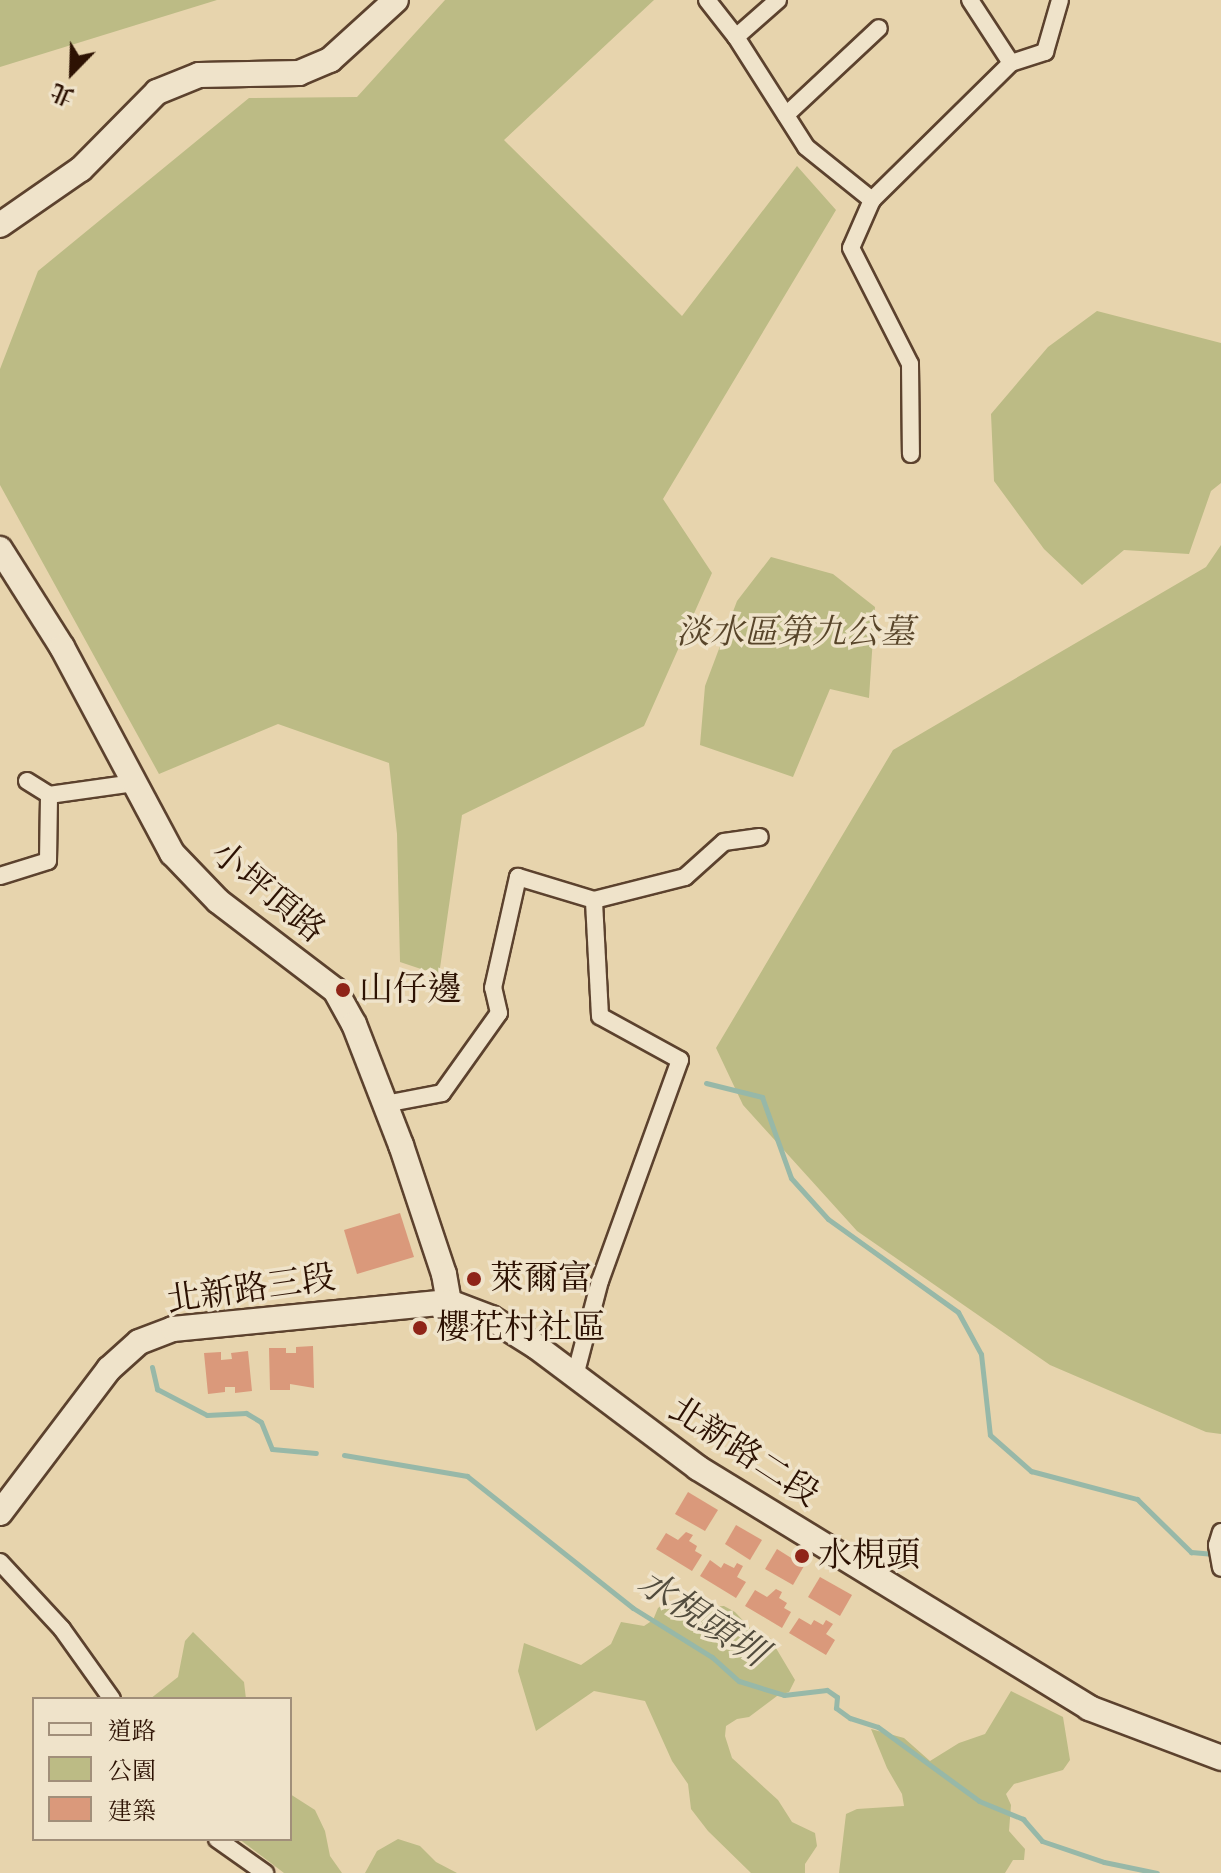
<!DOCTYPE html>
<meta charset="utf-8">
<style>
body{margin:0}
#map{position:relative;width:1221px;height:1873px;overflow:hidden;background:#e7d4ad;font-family:Cardo,"Noto Serif TC",serif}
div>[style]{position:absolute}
.green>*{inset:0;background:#bcbb85}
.stream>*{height:5px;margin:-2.5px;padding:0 2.5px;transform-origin:2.5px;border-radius:2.5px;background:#97b8a8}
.building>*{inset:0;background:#da997b}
.roads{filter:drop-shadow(2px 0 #5c422e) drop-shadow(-2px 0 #5c422e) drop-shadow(0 2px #5c422e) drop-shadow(0 -2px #5c422e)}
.street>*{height:16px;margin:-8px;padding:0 8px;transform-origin:8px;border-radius:8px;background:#efe3ca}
.secondary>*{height:24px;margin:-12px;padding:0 12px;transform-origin:12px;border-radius:12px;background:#efe3ca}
.dots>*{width:22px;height:22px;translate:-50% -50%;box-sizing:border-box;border:4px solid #efe3ca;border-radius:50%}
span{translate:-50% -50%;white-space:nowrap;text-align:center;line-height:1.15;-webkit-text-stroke:7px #efe3ca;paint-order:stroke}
.park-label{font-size:34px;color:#58452a;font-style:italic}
.street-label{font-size:34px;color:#2d1203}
.poi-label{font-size:34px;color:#2d1203}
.left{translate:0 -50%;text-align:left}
.water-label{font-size:36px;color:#524c3d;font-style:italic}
.legend{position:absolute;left:32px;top:1697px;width:260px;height:144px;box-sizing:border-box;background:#efe3ca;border:2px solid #a18f7a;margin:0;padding:10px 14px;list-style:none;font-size:24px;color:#2d1203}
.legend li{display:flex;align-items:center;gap:16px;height:40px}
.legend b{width:40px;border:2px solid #a18f7a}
.north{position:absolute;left:32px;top:32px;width:80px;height:80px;-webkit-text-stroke:6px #efe3ca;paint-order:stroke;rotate:203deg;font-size:22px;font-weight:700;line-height:32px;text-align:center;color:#2d1203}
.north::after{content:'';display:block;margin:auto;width:28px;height:36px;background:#2d1203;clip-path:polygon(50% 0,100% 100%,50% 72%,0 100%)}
</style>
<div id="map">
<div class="green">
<div style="clip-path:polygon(0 0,217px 0,0 67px)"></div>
<div style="clip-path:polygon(445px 0,654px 0,504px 140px,682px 316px,797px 166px,836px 210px,663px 499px,712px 573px,644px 726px,462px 815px,439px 975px,400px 962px,397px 834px,389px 763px,278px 724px,159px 774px,0 485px,0 369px,38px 271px,249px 98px,357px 97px)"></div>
<div style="clip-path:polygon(1097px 311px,1221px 343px,1221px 483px,1211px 491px,1189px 554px,1124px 550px,1082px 585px,1044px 549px,994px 481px,991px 414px,1048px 347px)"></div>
<div style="clip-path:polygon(1221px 545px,1221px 1434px,1206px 1432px,1050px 1365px,857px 1231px,743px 1105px,716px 1048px,893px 750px,1206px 567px)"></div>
<div style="clip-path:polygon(771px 557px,833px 574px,875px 607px,869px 698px,830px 689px,793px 777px,700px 745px,705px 686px,737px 601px)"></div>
<div style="clip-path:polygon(667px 1602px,689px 1608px,724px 1606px,735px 1612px,750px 1628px,770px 1638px,795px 1680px,789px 1692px,777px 1696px,749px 1717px,737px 1719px,726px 1726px,725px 1736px,732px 1758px,778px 1800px,792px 1822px,815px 1833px,817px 1846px,805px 1864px,805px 1873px,751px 1873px,708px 1831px,691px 1809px,688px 1784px,672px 1761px,645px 1701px,594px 1691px,536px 1731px,518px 1671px,524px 1643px,581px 1665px,611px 1644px,621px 1622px,644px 1626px,653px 1620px,658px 1608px)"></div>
<div style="clip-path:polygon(193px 1632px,244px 1682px,246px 1699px,150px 1699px,178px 1677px,185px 1641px)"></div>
<div style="clip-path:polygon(1011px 1691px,1063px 1717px,1070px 1760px,1063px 1770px,1014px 1784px,1006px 1794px,1011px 1805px,1009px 1831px,1025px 1849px,1024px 1860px,1013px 1860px,1005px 1873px,839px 1873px,846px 1814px,857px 1809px,904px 1806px,902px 1794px,887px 1768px,871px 1729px,904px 1738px,930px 1761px,959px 1743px,985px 1734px)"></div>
<div style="clip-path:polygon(290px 1794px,315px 1810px,325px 1831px,330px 1856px,342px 1873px,284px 1873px,239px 1839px,290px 1839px)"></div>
<div style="clip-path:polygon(398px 1839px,420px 1846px,436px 1862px,457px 1873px,365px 1873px,377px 1851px)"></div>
</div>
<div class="stream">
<div style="left:706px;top:1083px;width:58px;rotate:14deg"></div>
<div style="left:762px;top:1097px;width:86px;rotate:70.3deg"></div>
<div style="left:791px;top:1178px;width:55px;rotate:47.9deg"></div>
<div style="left:828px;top:1219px;width:160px;rotate:35.6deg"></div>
<div style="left:958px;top:1312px;width:48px;rotate:61.3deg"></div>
<div style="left:981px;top:1354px;width:81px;rotate:83.7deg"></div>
<div style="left:990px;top:1435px;width:55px;rotate:41.3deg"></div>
<div style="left:1031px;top:1471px;width:110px;rotate:14.8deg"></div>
<div style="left:1137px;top:1499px;width:76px;rotate:44.5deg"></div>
<div style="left:1191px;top:1552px;width:23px;rotate:5deg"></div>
<div style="left:152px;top:1367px;width:23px;rotate:77deg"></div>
<div style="left:157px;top:1389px;width:56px;rotate:27.5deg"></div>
<div style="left:207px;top:1415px;width:39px;rotate:-3deg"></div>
<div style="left:246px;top:1413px;width:17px;rotate:31deg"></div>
<div style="left:261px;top:1422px;width:29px;rotate:68deg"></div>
<div style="left:272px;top:1449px;width:44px;rotate:5.2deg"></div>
<div style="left:344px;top:1455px;width:125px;rotate:9.7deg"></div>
<div style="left:467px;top:1476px;width:212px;rotate:38.5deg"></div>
<div style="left:633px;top:1608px;width:93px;rotate:31.8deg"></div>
<div style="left:712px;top:1657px;width:36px;rotate:42deg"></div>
<div style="left:739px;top:1681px;width:47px;rotate:17.3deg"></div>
<div style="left:784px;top:1695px;width:43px;rotate:-6.6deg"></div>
<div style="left:827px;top:1690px;width:12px;rotate:35deg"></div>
<div style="left:837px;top:1697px;width:11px;rotate:95deg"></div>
<div style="left:836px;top:1708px;width:17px;rotate:36deg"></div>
<div style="left:850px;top:1718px;width:29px;rotate:18deg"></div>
<div style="left:878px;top:1727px;width:125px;rotate:36.2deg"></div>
<div style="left:979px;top:1801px;width:48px;rotate:22.2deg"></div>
<div style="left:1023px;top:1819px;width:29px;rotate:49deg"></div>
<div style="left:1042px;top:1841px;width:65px;rotate:18.7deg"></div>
<div style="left:1104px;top:1862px;width:54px;rotate:11.7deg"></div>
</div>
<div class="building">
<div style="clip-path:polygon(400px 1213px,414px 1257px,357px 1274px,344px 1230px)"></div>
<div style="clip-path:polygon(313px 1346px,314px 1388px,290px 1384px,290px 1390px,270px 1390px,269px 1348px,286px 1348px,286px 1353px,296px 1353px,296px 1347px)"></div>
<div style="clip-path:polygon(248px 1351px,252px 1391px,235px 1393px,235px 1387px,225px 1387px,225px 1392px,208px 1394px,204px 1353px,221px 1352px,221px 1360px,232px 1359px,231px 1353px)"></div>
<div style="clip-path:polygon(688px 1492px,718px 1510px,705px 1531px,675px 1514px)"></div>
<div style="clip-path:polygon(736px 1525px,762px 1540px,750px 1560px,725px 1544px)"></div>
<div style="clip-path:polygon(686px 1532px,693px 1535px,689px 1541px,697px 1546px,695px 1551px,702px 1555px,692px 1571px,656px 1549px,666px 1533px,678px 1540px)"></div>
<div style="clip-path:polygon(777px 1549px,804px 1566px,793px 1585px,765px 1569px)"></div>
<div style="clip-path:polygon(710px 1560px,721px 1568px,724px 1563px,734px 1568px,737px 1563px,743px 1566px,737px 1577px,746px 1582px,736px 1598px,700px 1576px)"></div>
<div style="clip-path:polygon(820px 1577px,852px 1595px,840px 1616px,808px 1597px)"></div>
<div style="clip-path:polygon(776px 1589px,782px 1592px,779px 1598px,787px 1603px,784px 1608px,791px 1612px,782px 1628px,745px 1606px,755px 1590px,767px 1597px)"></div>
<div style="clip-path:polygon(799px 1618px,811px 1625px,814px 1620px,823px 1625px,826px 1620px,833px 1624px,826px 1634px,835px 1640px,826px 1655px,789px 1633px)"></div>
</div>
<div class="roads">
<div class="street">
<div style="left:707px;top:0;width:47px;rotate:51.9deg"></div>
<div style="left:736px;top:37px;width:130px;rotate:57.5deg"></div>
<div style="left:806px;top:147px;width:85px;rotate:38.8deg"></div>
<div style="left:872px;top:200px;width:52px;rotate:113.6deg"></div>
<div style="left:851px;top:248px;width:130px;rotate:63deg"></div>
<div style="left:910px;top:364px;width:90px;rotate:89.4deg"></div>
<div style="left:970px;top:0;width:75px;rotate:56.9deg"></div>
<div style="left:736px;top:37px;width:56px;rotate:-41.4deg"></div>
<div style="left:786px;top:115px;width:127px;rotate:-43.1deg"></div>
<div style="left:872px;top:200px;width:195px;rotate:-44.6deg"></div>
<div style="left:1011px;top:63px;width:36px;rotate:-18deg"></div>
<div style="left:1045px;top:52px;width:54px;rotate:-73.9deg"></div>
<div style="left:27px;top:781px;width:26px;rotate:32deg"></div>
<div style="left:49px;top:795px;width:86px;rotate:-8deg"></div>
<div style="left:0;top:876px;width:50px;rotate:-17.4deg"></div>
<div style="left:48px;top:861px;width:66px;rotate:-89.1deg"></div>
<div style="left:385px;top:1104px;width:58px;rotate:-10.9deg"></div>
<div style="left:442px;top:1093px;width:98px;rotate:-54.5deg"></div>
<div style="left:499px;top:1013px;width:26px;rotate:-103deg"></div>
<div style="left:493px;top:988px;width:114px;rotate:-77.3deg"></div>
<div style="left:518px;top:877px;width:79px;rotate:16.8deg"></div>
<div style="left:594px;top:900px;width:94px;rotate:-14.2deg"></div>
<div style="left:685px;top:877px;width:52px;rotate:-41.9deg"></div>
<div style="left:724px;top:842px;width:36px;rotate:-8deg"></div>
<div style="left:575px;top:1376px;width:98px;rotate:-75.3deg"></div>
<div style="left:600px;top:1281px;width:235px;rotate:-70.1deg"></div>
<div style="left:680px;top:1060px;width:91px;rotate:-151.2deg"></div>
<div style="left:600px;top:1016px;width:116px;rotate:-93deg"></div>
<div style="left:1221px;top:1532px;width:14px;rotate:107deg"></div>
<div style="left:1217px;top:1545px;width:23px;rotate:80deg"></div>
<div style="left:0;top:1562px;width:91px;rotate:47.2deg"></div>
<div style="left:62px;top:1629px;width:86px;rotate:54.5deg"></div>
<div style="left:217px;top:1839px;width:59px;rotate:35.3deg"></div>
</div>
<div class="secondary">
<div style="left:0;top:225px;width:98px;rotate:-34.7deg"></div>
<div style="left:81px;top:169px;width:108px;rotate:-45.4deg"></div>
<div style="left:157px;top:92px;width:45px;rotate:-22deg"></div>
<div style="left:199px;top:75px;width:100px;rotate:-1.1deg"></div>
<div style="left:299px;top:73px;width:34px;rotate:-23deg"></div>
<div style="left:330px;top:60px;width:89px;rotate:-42.3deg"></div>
<div style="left:0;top:549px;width:116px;rotate:57.7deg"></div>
<div style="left:62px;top:647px;width:234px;rotate:61.9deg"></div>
<div style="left:172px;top:853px;width:66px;rotate:46.2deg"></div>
<div style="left:218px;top:901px;width:147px;rotate:37.3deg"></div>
<div style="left:335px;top:990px;width:39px;rotate:61deg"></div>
<div style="left:354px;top:1024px;width:130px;rotate:68.8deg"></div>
<div style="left:401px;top:1145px;width:136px;rotate:71.6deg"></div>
<div style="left:444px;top:1274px;width:28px;rotate:80deg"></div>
<div style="left:0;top:1513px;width:181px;rotate:-52.9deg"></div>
<div style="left:109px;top:1369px;width:40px;rotate:-42deg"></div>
<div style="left:139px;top:1342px;width:36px;rotate:-21deg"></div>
<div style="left:173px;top:1329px;width:277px;rotate:-5.6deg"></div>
<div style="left:449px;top:1302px;width:45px;rotate:20.9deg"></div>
<div style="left:491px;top:1318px;width:54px;rotate:32.2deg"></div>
<div style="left:537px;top:1347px;width:201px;rotate:36.9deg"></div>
<div style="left:698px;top:1468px;width:459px;rotate:31.5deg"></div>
<div style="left:1089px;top:1708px;width:141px;rotate:20.7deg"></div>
</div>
</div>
<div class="dots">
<div style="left:343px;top:990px;background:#8f2418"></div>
<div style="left:474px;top:1279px;background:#8f2418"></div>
<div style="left:420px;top:1328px;background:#8f2418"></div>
<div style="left:802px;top:1556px;background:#8f2418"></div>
</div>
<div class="park-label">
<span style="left:795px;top:633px">淡水區第九公墓</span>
</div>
<div class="street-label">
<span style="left:268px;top:892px;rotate:40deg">小坪頂路</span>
<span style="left:251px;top:1289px;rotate:-8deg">北新路三段</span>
<span style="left:744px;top:1452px;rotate:33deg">北新路二段</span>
</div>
<div class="poi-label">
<span class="left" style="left:359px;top:990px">山仔邊</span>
<span class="left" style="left:490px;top:1279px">萊爾富</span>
<span class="left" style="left:436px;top:1328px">櫻花村社區</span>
<span class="left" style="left:818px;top:1556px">水梘頭</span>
</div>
<div class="water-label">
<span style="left:702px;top:1618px;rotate:33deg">水梘頭圳</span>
</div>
<ul class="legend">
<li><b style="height:10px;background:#efe3ca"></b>道路</li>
<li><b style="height:22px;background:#bcbb85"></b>公園</li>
<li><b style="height:22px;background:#da997b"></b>建築</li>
</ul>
<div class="north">北</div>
</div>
